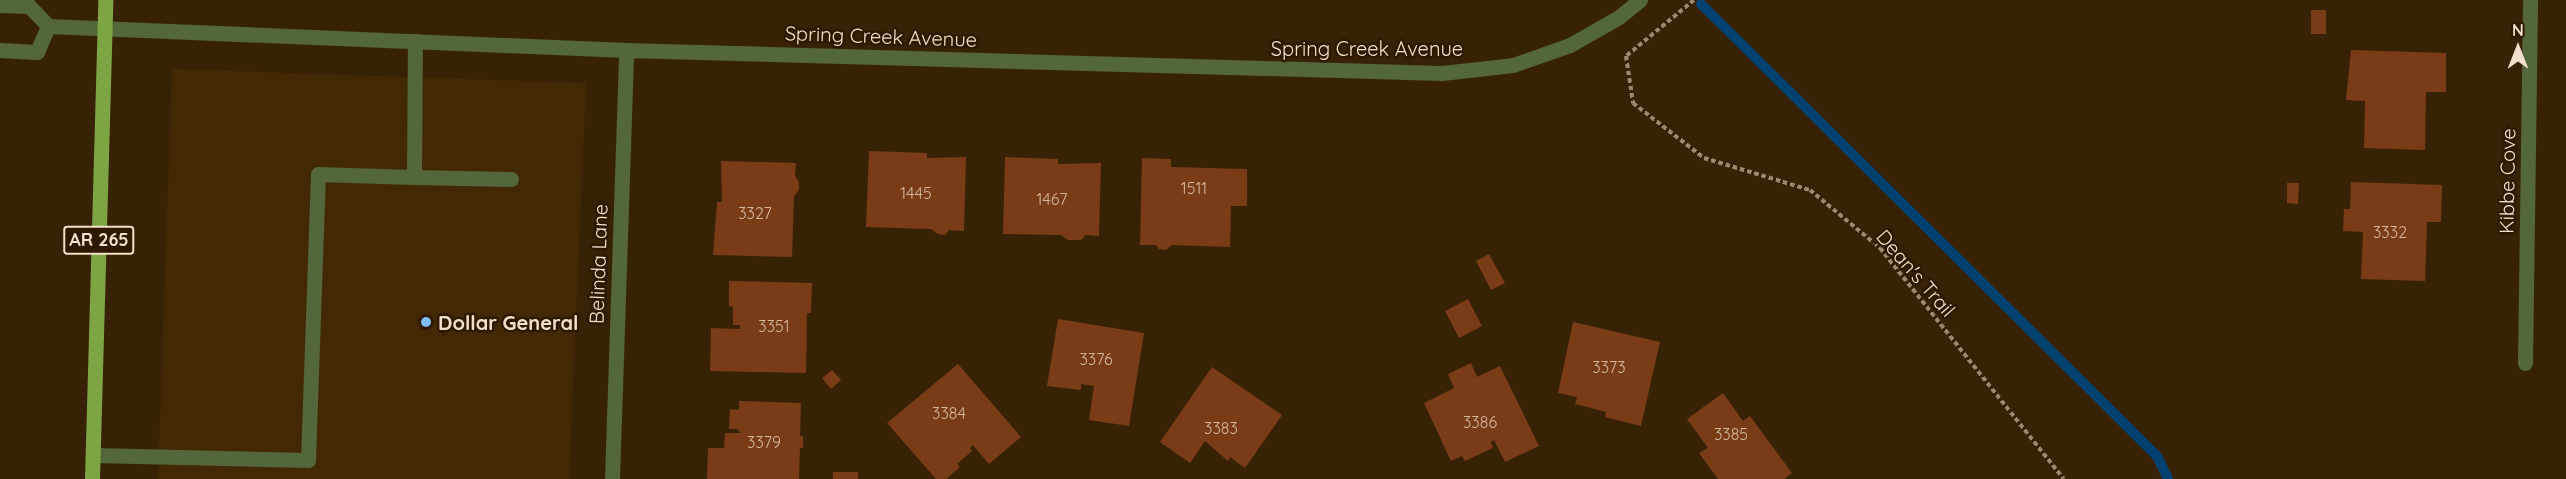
<!DOCTYPE html>
<style>
body{margin:0}
#map{position:relative;width:2566px;height:479px;overflow:hidden;background:#382205;font-family:Quicksand,sans-serif}
div>[style]{position:absolute}
.built>*{inset:0;background:#432804}
.stream>*{height:10px;margin:-5px;padding:0 5px;transform-origin:5px;border-radius:5px;background:#034170}
.building>*{inset:0;background:#793c17}
.path>*{height:4px;margin-top:-2px;transform-origin:0;background:repeating-linear-gradient(90deg,#9d8870 0 4.5px,transparent 0 7.5px)}
.lane>*{height:15px;margin:-7.5px;padding:0 7.5px;transform-origin:7.5px;border-radius:7.5px;background:#53673a}
.street>*{height:15px;margin:-7.5px;padding:0 7.5px;transform-origin:7.5px;border-radius:7.5px;background:#53673a}
.primary>*{height:15px;margin:-7.5px;padding:0 7.5px;transform-origin:7.5px;border-radius:7.5px;background:#7da544}
.dots>*{width:16px;height:16px;translate:-50% -50%;box-sizing:border-box;border:3px solid #2e1800;border-radius:50%}
span{translate:-50% -50%;white-space:nowrap;text-align:center;line-height:1.15;-webkit-text-stroke:5px #2e1800;paint-order:stroke}
.number-label{font-size:16px;color:#d4b79f}
.number-label span{-webkit-text-stroke-width:0}
.shield-label span{padding:2px 4px;background:#2e1800;border:2px solid;border-radius:4px;-webkit-text-stroke-width:0}
.shield-label{font-size:18px;color:#f3e0cc;font-weight:700}
.street-label{font-size:20px;color:#f3e0cc}
.poi-label{font-size:20px;color:#f3e0cc;font-weight:700}
.left{translate:0 -50%;text-align:left}
.north{position:absolute;left:2488px;top:18px;width:60px;height:60px;-webkit-text-stroke:4px #2e1800;paint-order:stroke;rotate:0deg;font-size:16px;font-weight:700;line-height:24px;text-align:center;color:#f3e0cc}
.north::after{content:'';display:block;margin:auto;width:21px;height:27px;background:#f3e0cc;clip-path:polygon(50% 0,100% 100%,50% 72%,0 100%)}
</style>
<div id="map">
<div class="built">
<div style="clip-path:polygon(172px 69px,586px 83px,569px 479px,158px 479px)"></div>
</div>
<div class="stream">
<div style="left:1701px;top:4px;width:642px;rotate:44.75deg"></div>
<div style="left:2157px;top:456px;width:25px;rotate:64deg"></div>
</div>
<div class="building">
<div style="clip-path:polygon(2311px 10px,2326px 10px,2326px 34px,2311px 34px)"></div>
<div style="clip-path:polygon(2351px 50px,2446px 53px,2446px 92px,2426px 92px,2425px 150px,2364px 148px,2365px 101px,2346px 100px)"></div>
<div style="clip-path:polygon(869px 151px,927px 153px,927px 158px,966px 157px,964px 231px,949px 230px,945px 235px,938px 234px,931px 229px,866px 227px)"></div>
<div style="clip-path:polygon(1005px 157px,1058px 159px,1058px 164px,1101px 163px,1099px 236px,1086px 235px,1081px 240px,1068px 240px,1061px 235px,1003px 234px)"></div>
<div style="clip-path:polygon(1142px 158px,1171px 159px,1171px 167px,1247px 169px,1247px 206px,1231px 206px,1230px 247px,1172px 245px,1166px 250px,1159px 249px,1156px 245px,1140px 245px)"></div>
<div style="clip-path:polygon(721px 161px,796px 163px,795px 176px,799px 182px,799px 190px,794px 196px,792px 257px,713px 255px,717px 202px,722px 202px)"></div>
<div style="clip-path:polygon(2351px 182px,2442px 185px,2441px 222px,2427px 222px,2425px 281px,2361px 279px,2363px 232px,2343px 231px,2344px 209px,2350px 209px)"></div>
<div style="clip-path:polygon(2287px 183px,2299px 183px,2298px 204px,2287px 203px)"></div>
<div style="clip-path:polygon(1489px 254px,1505px 283px,1491px 290px,1476px 261px)"></div>
<div style="clip-path:polygon(729px 281px,812px 283px,811px 313px,807px 313px,806px 373px,710px 371px,711px 328px,740px 329px,740px 325px,733px 325px,733px 307px,729px 306px)"></div>
<div style="clip-path:polygon(1468px 299px,1482px 326px,1459px 338px,1445px 311px)"></div>
<div style="clip-path:polygon(1058px 319px,1144px 333px,1129px 426px,1089px 420px,1094px 386px,1081px 384px,1081px 390px,1047px 386px)"></div>
<div style="clip-path:polygon(1573px 322px,1660px 342px,1641px 426px,1605px 417px,1606px 412px,1575px 404px,1577px 397px,1558px 393px)"></div>
<div style="clip-path:polygon(1471px 363px,1477px 377px,1500px 366px,1539px 446px,1505px 462px,1494px 440px,1491px 442px,1493px 448px,1465px 461px,1462px 456px,1451px 461px,1424px 403px,1454px 388px,1448px 374px)"></div>
<div style="clip-path:polygon(958px 364px,1021px 437px,989px 464px,973px 445px,970px 448px,972px 451px,957px 464px,960px 467px,946px 479px,936px 479px,887px 423px)"></div>
<div style="clip-path:polygon(1212px 367px,1282px 415px,1245px 468px,1230px 457px,1228px 461px,1205px 441px,1190px 463px,1160px 442px)"></div>
<div style="clip-path:polygon(832px 370px,841px 380px,831px 389px,822px 378px)"></div>
<div style="clip-path:polygon(1723px 393px,1743px 421px,1750px 416px,1792px 473px,1784px 479px,1718px 479px,1699px 453px,1708px 448px,1687px 419px)"></div>
<div style="clip-path:polygon(739px 401px,801px 403px,800px 436px,803px 436px,803px 448px,800px 448px,799px 479px,707px 479px,708px 448px,724px 448px,725px 433px,741px 433px,737px 429px,729px 429px,730px 409px,739px 410px)"></div>
<div style="clip-path:polygon(833px 472px,858px 472px,858px 479px,833px 479px)"></div>
</div>
<div class="path">
<div style="left:1694px;top:0;width:88px;rotate:140.5deg"></div>
<div style="left:1626px;top:56px;width:48px;rotate:81.5deg"></div>
<div style="left:1633px;top:103px;width:90px;rotate:37.8deg"></div>
<div style="left:1704px;top:158px;width:111px;rotate:16.8deg"></div>
<div style="left:1810px;top:190px;width:91px;rotate:39.6deg"></div>
<div style="left:1880px;top:248px;width:295px;rotate:51.5deg"></div>
</div>
<div class="lane">
<div style="left:414px;top:177px;width:97px;rotate:1.2deg"></div>
<div style="left:93px;top:455px;width:215px;rotate:1.3deg"></div>
<div style="left:308px;top:460px;width:286px;rotate:-88deg"></div>
<div style="left:318px;top:174px;width:96px;rotate:1.8deg"></div>
<div style="left:414px;top:177px;width:136px;rotate:-89.6deg"></div>
</div>
<div class="street">
<div style="left:0;top:5px;width:29px;rotate:2deg"></div>
<div style="left:29px;top:6px;width:28px;rotate:46deg"></div>
<div style="left:48px;top:26px;width:578px;rotate:2.38deg"></div>
<div style="left:626px;top:50px;width:816px;rotate:1.61deg"></div>
<div style="left:1442px;top:73px;width:71px;rotate:-6.4deg"></div>
<div style="left:1513px;top:65px;width:60px;rotate:-19.3deg"></div>
<div style="left:1570px;top:45px;width:56px;rotate:-29.7deg"></div>
<div style="left:1619px;top:17px;width:27px;rotate:-39deg"></div>
<div style="left:0;top:50px;width:37px;rotate:3deg"></div>
<div style="left:37px;top:52px;width:28px;rotate:-67deg"></div>
<div style="left:2525px;top:363px;width:363px;rotate:-89.2deg"></div>
<div style="left:612px;top:479px;width:429px;rotate:-88.1deg"></div>
</div>
<div class="primary">
<div style="left:92px;top:479px;width:479px;rotate:-88.4deg"></div>
</div>
<div class="dots">
<div style="left:426px;top:322px;background:#7fbdfa"></div>
</div>
<div class="number-label">
<span style="left:1194px;top:188px">1511</span>
<span style="left:916px;top:193px">1445</span>
<span style="left:1052px;top:199px">1467</span>
<span style="left:755px;top:213px">3327</span>
<span style="left:2390px;top:232px">3332</span>
<span style="left:774px;top:326px">3351</span>
<span style="left:1096px;top:359px">3376</span>
<span style="left:1609px;top:367px">3373</span>
<span style="left:949px;top:413px">3384</span>
<span style="left:1480px;top:422px">3386</span>
<span style="left:1221px;top:428px">3383</span>
<span style="left:1731px;top:434px">3385</span>
<span style="left:764px;top:442px">3379</span>
</div>
<div class="shield-label">
<span style="left:99px;top:240px">AR 265</span>
</div>
<div class="street-label">
<span style="left:881px;top:36px;rotate:2deg">Spring Creek Avenue</span>
<span style="left:1367px;top:48px">Spring Creek Avenue</span>
<span style="left:2507px;top:181px;rotate:-89deg">Kibbe Cove</span>
<span style="left:598px;top:264px;rotate:-88deg">Belinda Lane</span>
<span style="left:1916px;top:273px;rotate:49deg">Dean's Trail</span>
</div>
<div class="poi-label">
<span class="left" style="left:438px;top:322px">Dollar General</span>
</div>
<div class="north">N</div>
</div>
